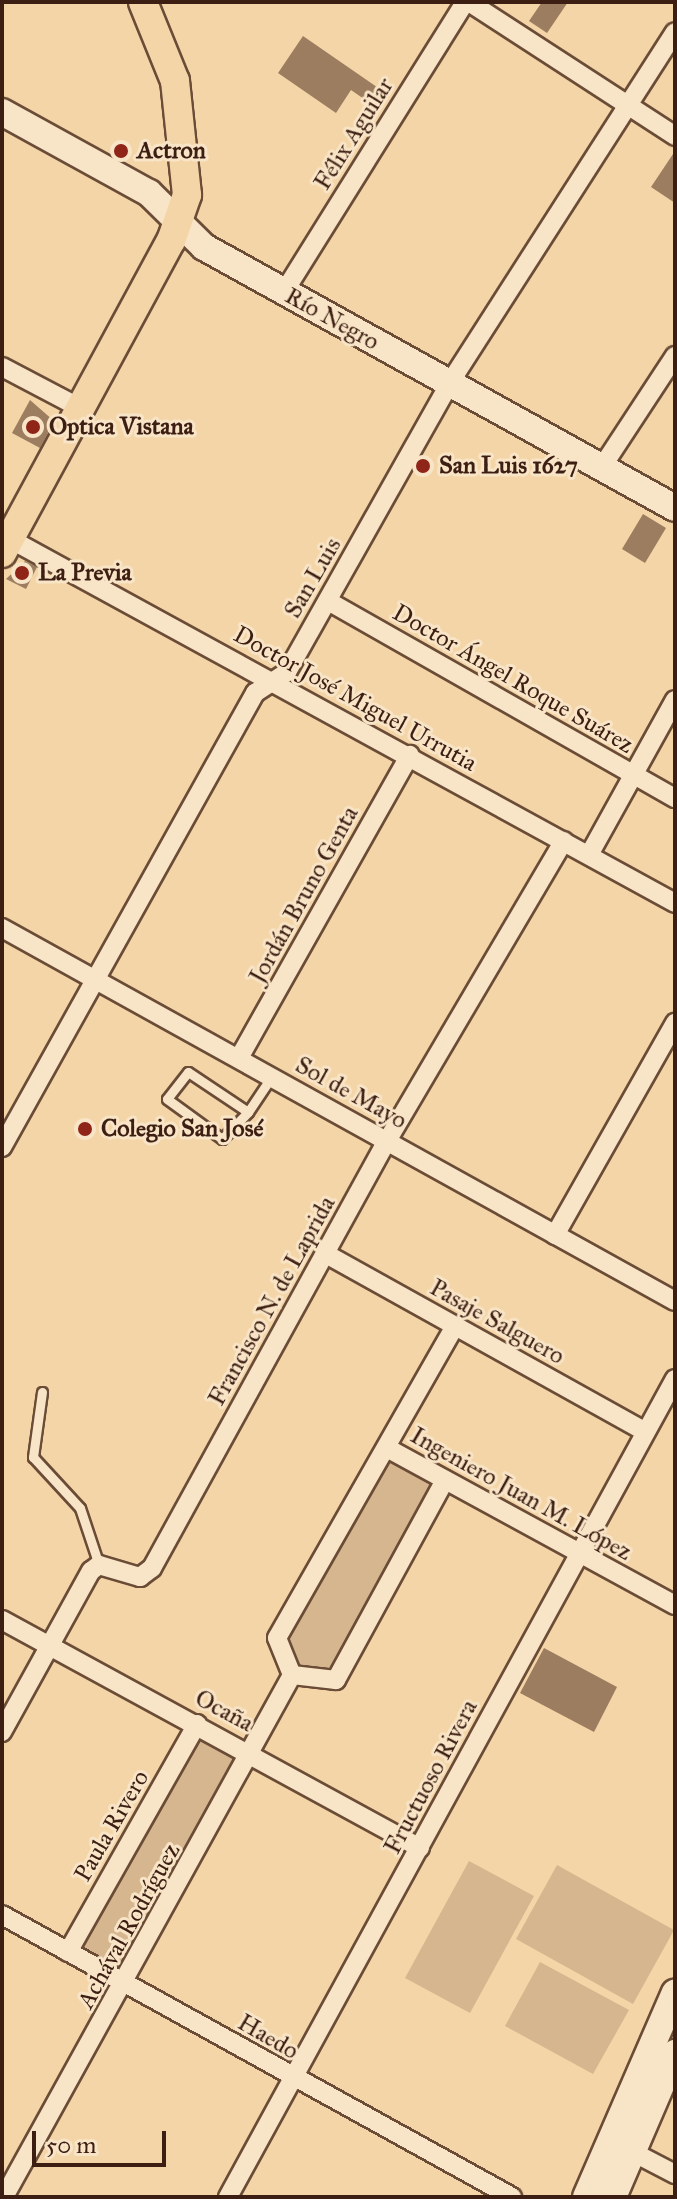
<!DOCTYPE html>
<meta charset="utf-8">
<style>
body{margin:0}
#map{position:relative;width:677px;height:2199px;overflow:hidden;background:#f4d5a7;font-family:"IM FELL Great Primer",serif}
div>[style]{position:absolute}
.green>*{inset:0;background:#d5b68e}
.building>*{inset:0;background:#9c7d5f}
.roads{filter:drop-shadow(2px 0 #6a4c37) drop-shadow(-2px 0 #6a4c37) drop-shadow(0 2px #6a4c37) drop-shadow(0 -2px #6a4c37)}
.lane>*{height:9px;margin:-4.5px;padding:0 4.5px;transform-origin:4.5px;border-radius:4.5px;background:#f8e4c6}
.street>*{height:18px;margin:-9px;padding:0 9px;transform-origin:9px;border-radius:9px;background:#f8e4c6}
.secondary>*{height:26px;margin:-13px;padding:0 13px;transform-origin:13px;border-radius:13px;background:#f8e4c6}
.primary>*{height:28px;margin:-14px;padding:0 14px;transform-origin:14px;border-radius:14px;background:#f4d5a7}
.dots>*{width:22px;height:22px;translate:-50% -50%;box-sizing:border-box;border:4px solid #f8e4c6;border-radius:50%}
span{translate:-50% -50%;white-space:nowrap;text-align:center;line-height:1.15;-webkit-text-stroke:6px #f8e4c6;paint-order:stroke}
.street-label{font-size:24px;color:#3c1e12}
.poi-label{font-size:24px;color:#3c1e12;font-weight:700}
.left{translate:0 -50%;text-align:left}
.frame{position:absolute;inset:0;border:4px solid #3c1e12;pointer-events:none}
.scale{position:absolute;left:32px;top:2131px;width:134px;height:36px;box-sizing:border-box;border:4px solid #3c1e12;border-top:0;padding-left:10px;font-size:24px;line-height:28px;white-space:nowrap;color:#3c1e12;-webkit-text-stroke:6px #f8e4c6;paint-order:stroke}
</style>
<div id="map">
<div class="green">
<div style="clip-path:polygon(389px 1453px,439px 1480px,334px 1675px,296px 1670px,285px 1638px)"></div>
<div style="clip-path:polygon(198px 1738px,235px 1758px,116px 1972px,78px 1950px)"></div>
<div style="clip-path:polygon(469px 1861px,534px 1896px,470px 2013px,405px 1978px)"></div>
<div style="clip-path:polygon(557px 1865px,674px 1930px,633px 2004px,516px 1939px)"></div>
<div style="clip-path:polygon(540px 1962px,629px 2010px,593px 2074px,505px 2026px)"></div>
</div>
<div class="building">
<div style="clip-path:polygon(542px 2px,568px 2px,547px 33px,529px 21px)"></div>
<div style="clip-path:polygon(303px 36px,387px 94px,377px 108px,351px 90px,336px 113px,278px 73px)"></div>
<div style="clip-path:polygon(675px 151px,675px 203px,651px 187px)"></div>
<div style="clip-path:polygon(30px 400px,54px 421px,40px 448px,12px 433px)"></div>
<div style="clip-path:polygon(643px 514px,666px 528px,645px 563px,622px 549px)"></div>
<div style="clip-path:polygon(25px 561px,37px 567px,26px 589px,6px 579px)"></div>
<div style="clip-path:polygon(544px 1648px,617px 1687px,594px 1732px,520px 1693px)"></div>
</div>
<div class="roads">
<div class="lane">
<div style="left:248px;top:1112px;width:72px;rotate:-146.3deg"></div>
<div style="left:188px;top:1072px;width:34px;rotate:128deg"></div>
<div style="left:167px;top:1099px;width:68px;rotate:36deg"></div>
<div style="left:222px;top:1139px;width:37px;rotate:-46deg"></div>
<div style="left:248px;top:1112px;width:43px;rotate:-56.3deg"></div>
<div style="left:42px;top:1392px;width:66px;rotate:97.9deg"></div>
<div style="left:33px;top:1457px;width:69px;rotate:47.3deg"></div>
<div style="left:80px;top:1508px;width:60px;rotate:71.6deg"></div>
</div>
<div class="street">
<div style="left:469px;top:2px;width:246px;rotate:33deg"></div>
<div style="left:284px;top:292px;width:342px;rotate:-58deg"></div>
<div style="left:2px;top:367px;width:90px;rotate:27.7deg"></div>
<div style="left:602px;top:467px;width:133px;rotate:-56.7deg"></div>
<div style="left:10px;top:539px;width:758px;rotate:28.69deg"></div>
<div style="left:328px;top:601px;width:399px;rotate:29.6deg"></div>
<div style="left:589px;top:855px;width:177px;rotate:-61deg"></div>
<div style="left:2px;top:928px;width:769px;rotate:29deg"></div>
<div style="left:239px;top:1058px;width:348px;rotate:-60.6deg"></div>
<div style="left:2px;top:1147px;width:520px;rotate:-60.87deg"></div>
<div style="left:255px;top:693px;width:38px;rotate:-33deg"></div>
<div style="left:287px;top:672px;width:330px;rotate:-60.6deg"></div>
<div style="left:449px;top:384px;width:418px;rotate:-57.3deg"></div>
<div style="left:555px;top:1235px;width:244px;rotate:-60.5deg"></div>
<div style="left:326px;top:1254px;width:364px;rotate:29.1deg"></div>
<div style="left:387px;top:1448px;width:328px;rotate:28.6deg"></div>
<div style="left:445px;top:1480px;width:228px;rotate:118.6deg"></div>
<div style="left:336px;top:1680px;width:44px;rotate:-173.5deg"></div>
<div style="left:292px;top:1675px;width:40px;rotate:-112deg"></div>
<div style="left:277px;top:1638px;width:359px;rotate:-60.3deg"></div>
<div style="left:2px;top:1620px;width:476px;rotate:28.6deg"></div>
<div style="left:2px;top:1732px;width:184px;rotate:-61.1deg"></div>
<div style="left:91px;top:1571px;width:10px;rotate:-37deg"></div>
<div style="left:99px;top:1565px;width:43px;rotate:16.3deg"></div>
<div style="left:140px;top:1577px;width:15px;rotate:-37deg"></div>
<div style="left:152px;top:1568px;width:487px;rotate:-61.2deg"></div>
<div style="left:387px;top:1141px;width:348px;rotate:-59.5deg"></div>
<div style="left:2px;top:1915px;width:583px;rotate:28.94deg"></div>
<div style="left:68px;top:1952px;width:262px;rotate:-60.5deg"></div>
<div style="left:623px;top:2147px;width:59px;rotate:27.4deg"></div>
<div style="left:4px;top:2197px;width:596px;rotate:-61.11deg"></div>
<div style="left:228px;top:2197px;width:932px;rotate:-61.35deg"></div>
</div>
<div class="secondary">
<div style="left:2px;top:112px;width:168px;rotate:28.9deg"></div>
<div style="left:149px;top:193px;width:77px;rotate:44.5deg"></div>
<div style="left:204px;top:247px;width:538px;rotate:28.99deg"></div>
<div style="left:586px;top:2197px;width:223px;rotate:-66.5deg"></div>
<div style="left:613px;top:2197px;width:157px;rotate:-66.7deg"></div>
</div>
<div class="primary">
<div style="left:2px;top:553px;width:355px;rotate:-61.6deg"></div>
<div style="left:171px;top:241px;width:49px;rotate:-70.8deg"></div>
<div style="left:187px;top:195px;width:115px;rotate:-96deg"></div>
<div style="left:175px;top:81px;width:85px;rotate:-112.1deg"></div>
</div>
</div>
<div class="dots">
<div style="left:121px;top:151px;background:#8f2418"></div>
<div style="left:33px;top:427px;background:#8f2418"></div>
<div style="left:423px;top:466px;background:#8f2418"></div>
<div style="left:22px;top:573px;background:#8f2418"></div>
<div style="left:85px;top:1129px;background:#8f2418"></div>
</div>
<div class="street-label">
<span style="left:354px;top:134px;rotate:-58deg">Félix Aguilar</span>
<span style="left:332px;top:319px;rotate:29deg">Río Negro</span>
<span style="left:313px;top:578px;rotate:-60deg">San Luis</span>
<span style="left:513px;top:679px;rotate:30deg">Doctor Ángel Roque Suárez</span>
<span style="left:355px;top:699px;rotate:29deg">Doctor José Miguel Urrutia</span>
<span style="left:304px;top:895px;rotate:-61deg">Jordán Bruno Genta</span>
<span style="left:351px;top:1093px;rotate:29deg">Sol de Mayo</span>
<span style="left:272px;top:1301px;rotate:-61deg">Francisco N. de Laprida</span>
<span style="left:497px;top:1322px;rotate:29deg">Pasaje Salguero</span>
<span style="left:521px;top:1494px;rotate:29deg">Ingeniero Juan M. López</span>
<span style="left:224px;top:1711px;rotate:28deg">Ocaña</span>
<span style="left:431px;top:1777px;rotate:-62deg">Fructuoso Rivera</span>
<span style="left:112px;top:1826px;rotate:-60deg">Paula Rivero</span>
<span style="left:129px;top:1926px;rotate:-61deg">Achával Rodríguez</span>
<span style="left:268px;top:2037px;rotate:30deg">Haedo</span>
</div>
<div class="poi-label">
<span class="left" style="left:137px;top:151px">Actron</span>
<span class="left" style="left:49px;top:427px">Optica Vistana</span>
<span class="left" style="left:439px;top:466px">San Luis 1627</span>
<span class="left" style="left:38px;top:573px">La Previa</span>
<span class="left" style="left:101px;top:1129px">Colegio San José</span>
</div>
<div class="frame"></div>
<div class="scale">50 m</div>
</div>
